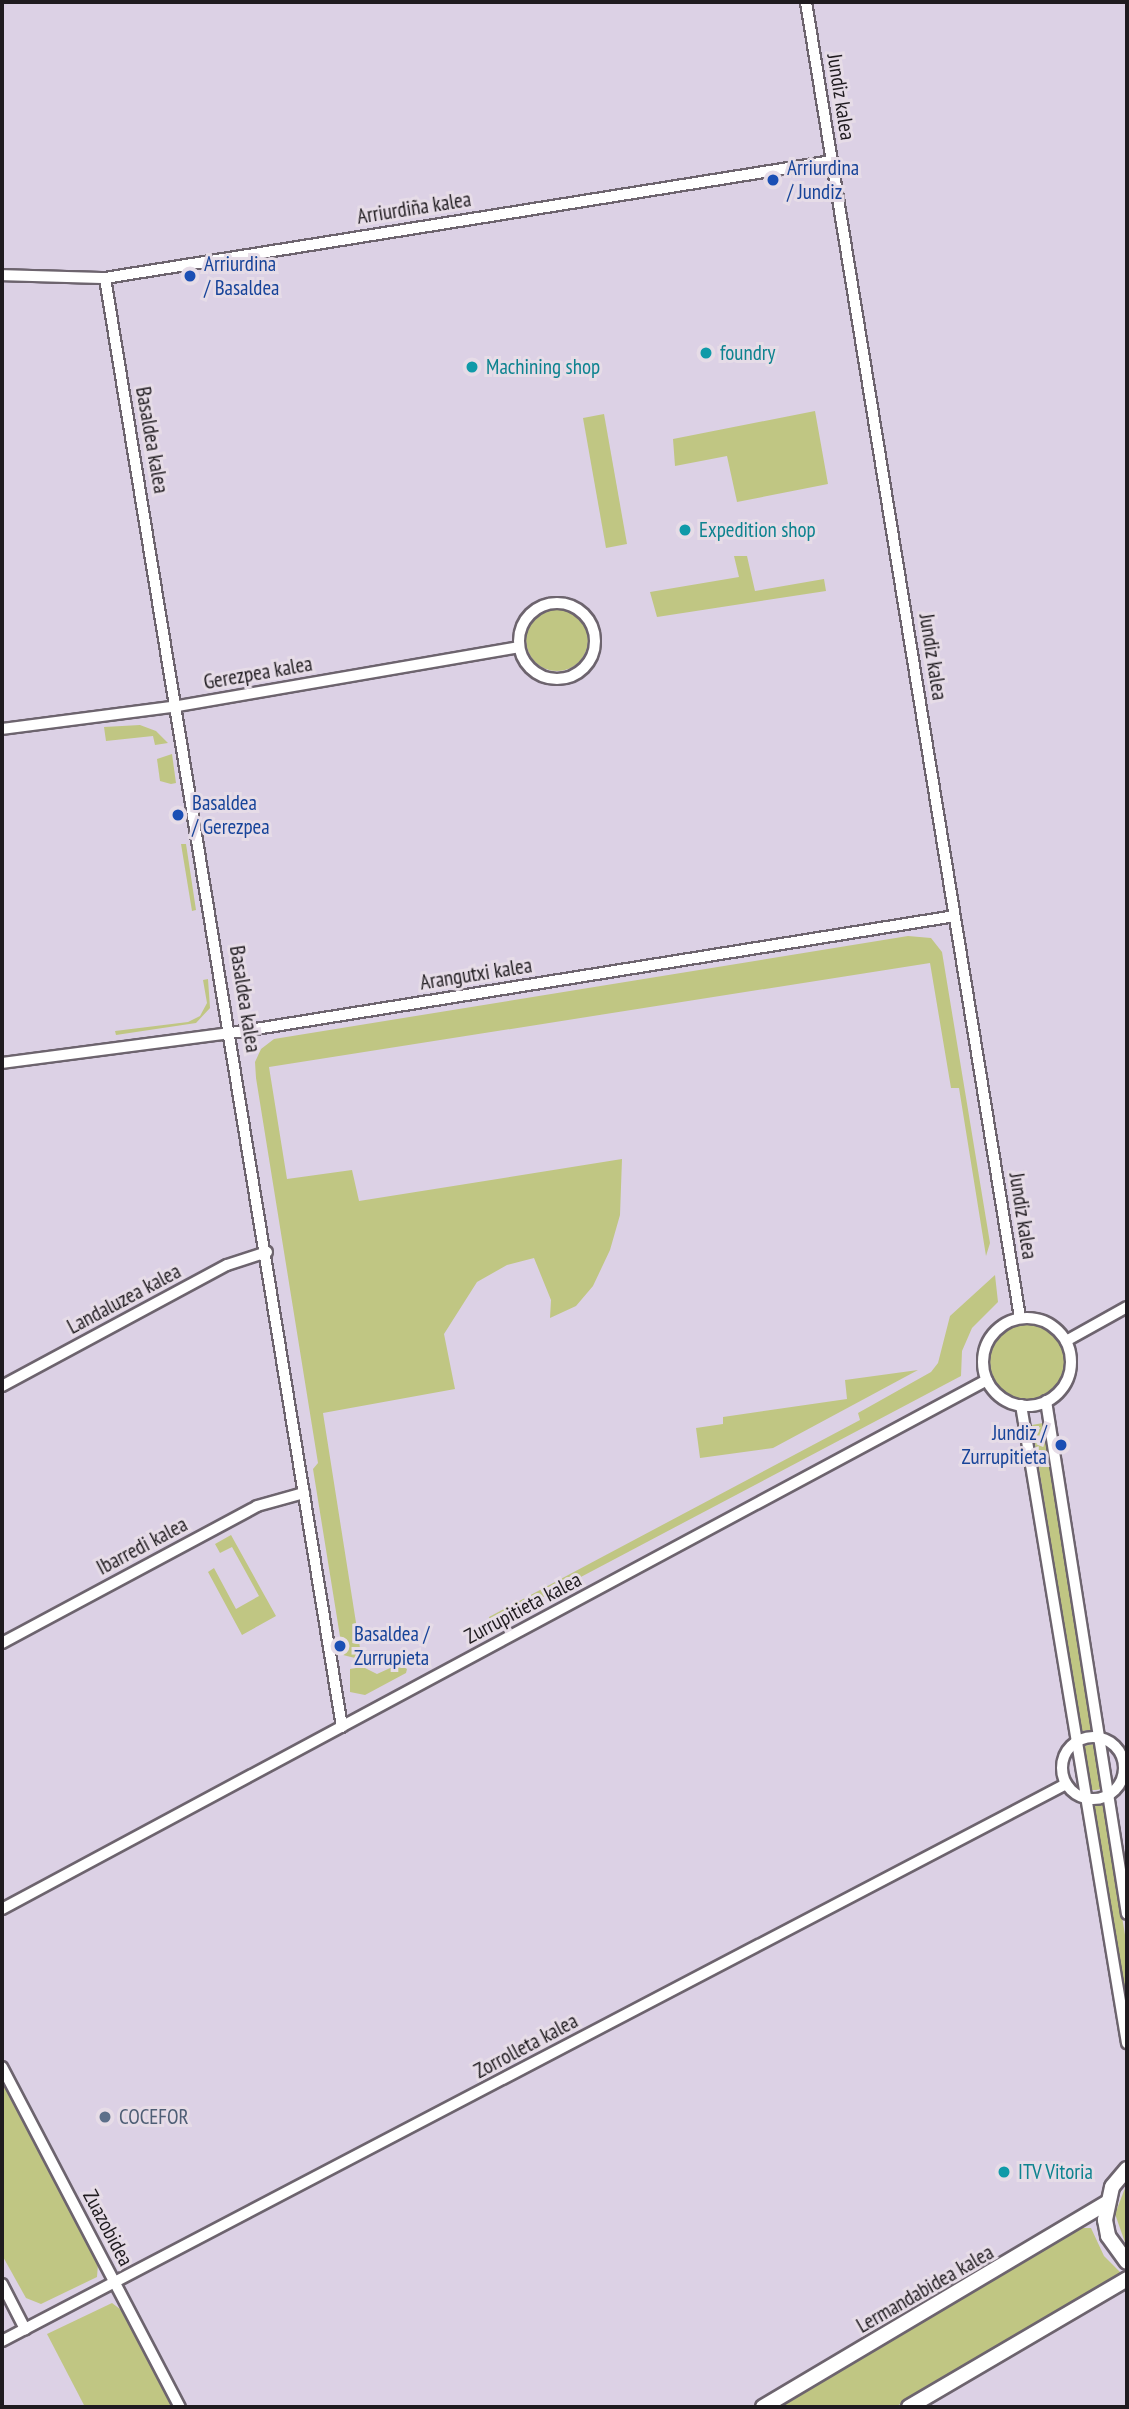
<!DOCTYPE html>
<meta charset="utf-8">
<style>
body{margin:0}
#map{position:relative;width:1129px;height:2409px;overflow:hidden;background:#e6dce7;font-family:"PT Sans Narrow",sans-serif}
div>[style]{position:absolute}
.industrial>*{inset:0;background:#dcd1e5}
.green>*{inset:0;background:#c0c683}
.round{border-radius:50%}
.roads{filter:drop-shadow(2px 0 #6d646e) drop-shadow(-2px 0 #6d646e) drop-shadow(0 2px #6d646e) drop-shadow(0 -2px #6d646e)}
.minor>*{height:10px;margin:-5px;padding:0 5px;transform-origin:5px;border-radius:5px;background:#fff}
.minor>.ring{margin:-5px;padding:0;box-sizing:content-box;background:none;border:10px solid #fff;border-radius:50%}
.tertiary>*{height:14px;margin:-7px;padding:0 7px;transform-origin:7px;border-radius:7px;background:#fff}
.dots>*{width:19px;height:19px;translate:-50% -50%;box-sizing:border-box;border:4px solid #e6dce7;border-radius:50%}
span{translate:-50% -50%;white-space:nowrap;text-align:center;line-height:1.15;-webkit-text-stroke:6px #e6dce7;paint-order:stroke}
.street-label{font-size:21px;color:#1f1b1f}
.transit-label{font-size:21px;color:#164399}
.left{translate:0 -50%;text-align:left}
.right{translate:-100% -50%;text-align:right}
.culture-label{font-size:21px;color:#0d838f}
.service-label{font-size:21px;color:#4e5e75}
.frame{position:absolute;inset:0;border:4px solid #1f1b1f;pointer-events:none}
</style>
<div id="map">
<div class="industrial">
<div style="clip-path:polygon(2px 2px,1127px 2px,1127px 2407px,2px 2407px)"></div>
</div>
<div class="green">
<div style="clip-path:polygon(815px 411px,828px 484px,737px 502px,727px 456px,675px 466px,673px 439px)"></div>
<div style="clip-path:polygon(604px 414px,627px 544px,606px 548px,583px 418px)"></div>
<div style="clip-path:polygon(734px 556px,747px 556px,755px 591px,824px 579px,826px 591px,657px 617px,650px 592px,739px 577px)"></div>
<div class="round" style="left:526px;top:609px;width:62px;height:62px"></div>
<div style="clip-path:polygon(140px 725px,156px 731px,168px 743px,155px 745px,153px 736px,106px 741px,104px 727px)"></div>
<div style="clip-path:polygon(172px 754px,176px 783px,171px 784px,160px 781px,157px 759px)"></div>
<div style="clip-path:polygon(181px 844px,186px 844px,196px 910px,192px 911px)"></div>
<div style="clip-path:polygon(908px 936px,931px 938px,942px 952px,990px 1243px,986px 1256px,959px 1088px,951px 1088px,930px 963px,269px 1067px,287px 1179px,352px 1170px,359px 1201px,622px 1159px,620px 1215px,610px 1250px,593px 1286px,576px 1306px,550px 1318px,551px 1300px,534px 1258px,507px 1265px,477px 1282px,444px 1334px,455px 1389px,323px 1413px,363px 1667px,377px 1674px,399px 1664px,407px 1669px,406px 1673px,365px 1695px,350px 1692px,350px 1669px,356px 1668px,355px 1658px,343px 1655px,313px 1469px,318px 1463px,256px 1078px,255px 1062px,261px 1049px,274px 1039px)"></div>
<div style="clip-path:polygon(208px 979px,210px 1008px,196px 1023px,116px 1035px,115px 1031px,188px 1022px,200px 1016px,207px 1003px,203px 980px)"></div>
<div style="clip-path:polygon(995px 1275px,998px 1302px,972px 1328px,962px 1351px,961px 1376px,490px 1625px,489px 1617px,860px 1420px,858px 1413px,931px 1372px,938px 1363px,950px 1316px)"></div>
<div class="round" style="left:990px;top:1324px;width:76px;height:76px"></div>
<div style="clip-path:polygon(918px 1370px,773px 1448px,700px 1458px,696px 1428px,723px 1424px,723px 1417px,847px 1399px,845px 1380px)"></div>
<div style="clip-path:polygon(1043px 1423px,1092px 1730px,1081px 1731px,1032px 1425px)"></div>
<div style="clip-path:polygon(231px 1535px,276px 1616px,242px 1635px,208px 1572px,214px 1568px,236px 1609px,259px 1596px,232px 1547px,220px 1553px,215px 1544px)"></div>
<div style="clip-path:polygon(1094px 1744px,1101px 1789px,1096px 1790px,1091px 1790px,1084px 1746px)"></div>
<div style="clip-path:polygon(1103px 1802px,1127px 1947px,1127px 2016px,1093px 1804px)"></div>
<div style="clip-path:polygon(2px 2080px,98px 2264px,97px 2277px,41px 2304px,26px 2298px,2px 2255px)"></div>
<div style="clip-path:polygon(1127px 2183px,1127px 2248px,1115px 2214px)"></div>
<div style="clip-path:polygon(1081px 2228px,1091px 2228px,1104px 2256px,1123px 2275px,895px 2407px,773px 2407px)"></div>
<div style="clip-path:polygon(112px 2303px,124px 2312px,174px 2407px,85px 2407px,47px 2334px)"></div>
</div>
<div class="roads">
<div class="minor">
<div style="left:806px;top:2px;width:1333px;rotate:80.76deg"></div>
<div style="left:2px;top:275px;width:103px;rotate:1.7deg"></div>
<div style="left:105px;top:278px;width:736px;rotate:-9.14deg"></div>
<div style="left:105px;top:278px;width:1468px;rotate:80.71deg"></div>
<div class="ring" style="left:519px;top:603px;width:66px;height:66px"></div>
<div style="left:2px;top:729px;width:177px;rotate:-7.4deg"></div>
<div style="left:178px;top:706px;width:346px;rotate:-9.8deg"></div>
<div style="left:2px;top:1063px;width:231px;rotate:-7.5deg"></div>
<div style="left:231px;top:1033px;width:733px;rotate:-9.18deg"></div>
<div class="ring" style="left:983px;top:1318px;width:78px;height:78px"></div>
<div style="left:1066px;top:1341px;width:70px;rotate:-29.1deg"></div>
<div style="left:2px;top:1386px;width:255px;rotate:-28.3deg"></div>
<div style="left:227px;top:1265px;width:42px;rotate:-18deg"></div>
<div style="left:1046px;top:1401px;width:519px;rotate:81.03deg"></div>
<div style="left:1021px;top:1405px;width:647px;rotate:80.57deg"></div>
<div style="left:2px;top:1643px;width:289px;rotate:-28.2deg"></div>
<div style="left:257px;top:1506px;width:49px;rotate:-15.5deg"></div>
<div class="ring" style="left:1062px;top:1737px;width:52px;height:52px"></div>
<div style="left:2px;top:1909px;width:1118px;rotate:-28.24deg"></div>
<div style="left:2px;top:2067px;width:384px;rotate:62.4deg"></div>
<div style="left:2px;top:2284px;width:51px;rotate:62.9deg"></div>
<div style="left:2px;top:2341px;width:1201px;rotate:-27.63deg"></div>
</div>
<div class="tertiary">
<div style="left:1127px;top:2169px;width:23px;rotate:130deg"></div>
<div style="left:1112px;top:2187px;width:34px;rotate:102deg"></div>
<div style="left:1105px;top:2220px;width:16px;rotate:79deg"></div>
<div style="left:1108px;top:2236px;width:32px;rotate:54deg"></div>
<div style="left:763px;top:2407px;width:399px;rotate:-30.7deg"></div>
<div style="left:909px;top:2407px;width:253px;rotate:-30.4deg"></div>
</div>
</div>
<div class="dots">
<div style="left:773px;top:180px;background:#1a4fb4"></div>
<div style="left:190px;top:276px;background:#1a4fb4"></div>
<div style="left:706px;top:353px;background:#0f9aa8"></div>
<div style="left:472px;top:367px;background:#0f9aa8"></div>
<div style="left:685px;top:530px;background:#0f9aa8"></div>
<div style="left:178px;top:815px;background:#1a4fb4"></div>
<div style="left:1061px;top:1445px;background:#1a4fb4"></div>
<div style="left:340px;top:1646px;background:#1a4fb4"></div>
<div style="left:105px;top:2117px;background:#5c6f8a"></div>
<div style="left:1004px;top:2172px;background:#0f9aa8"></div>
</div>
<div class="street-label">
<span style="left:841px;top:97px;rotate:81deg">Jundiz kalea</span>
<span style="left:414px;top:208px;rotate:-9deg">Arriurdiña kalea</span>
<span style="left:152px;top:440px;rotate:80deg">Basaldea kalea</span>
<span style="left:933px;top:657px;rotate:81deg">Jundiz kalea</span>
<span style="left:258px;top:673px;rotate:-10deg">Gerezpea kalea</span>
<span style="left:476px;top:974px;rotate:-9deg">Arangutxi kalea</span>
<span style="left:245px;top:999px;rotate:81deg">Basaldea kalea</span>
<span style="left:1023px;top:1216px;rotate:81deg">Jundiz kalea</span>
<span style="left:124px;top:1299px;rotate:-28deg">Landaluzea kalea</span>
<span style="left:142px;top:1546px;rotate:-28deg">Ibarredi kalea</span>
<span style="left:523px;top:1608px;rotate:-28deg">Zurrupitieta kalea</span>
<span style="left:526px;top:2046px;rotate:-28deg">Zorrolleta kalea</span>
<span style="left:108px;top:2228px;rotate:62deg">Zuazobidea</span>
<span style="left:925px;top:2289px;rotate:-30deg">Lermandabidea kalea</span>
</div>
<div class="transit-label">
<span class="left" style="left:787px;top:180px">Arriurdina<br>/ Jundiz</span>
<span class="left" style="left:204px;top:276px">Arriurdina<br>/ Basaldea</span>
<span class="left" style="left:192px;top:815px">Basaldea<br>/ Gerezpea</span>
<span class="right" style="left:1047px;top:1445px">Jundiz /<br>Zurrupitieta</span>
<span class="left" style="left:354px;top:1646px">Basaldea /<br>Zurrupieta</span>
</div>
<div class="culture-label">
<span class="left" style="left:720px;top:353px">foundry</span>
<span class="left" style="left:486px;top:367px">Machining shop</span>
<span class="left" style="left:699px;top:530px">Expedition shop</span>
<span class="left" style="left:1018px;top:2172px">ITV Vitoria</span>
</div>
<div class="service-label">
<span class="left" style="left:119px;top:2117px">COCEFOR</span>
</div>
<div class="frame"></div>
</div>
